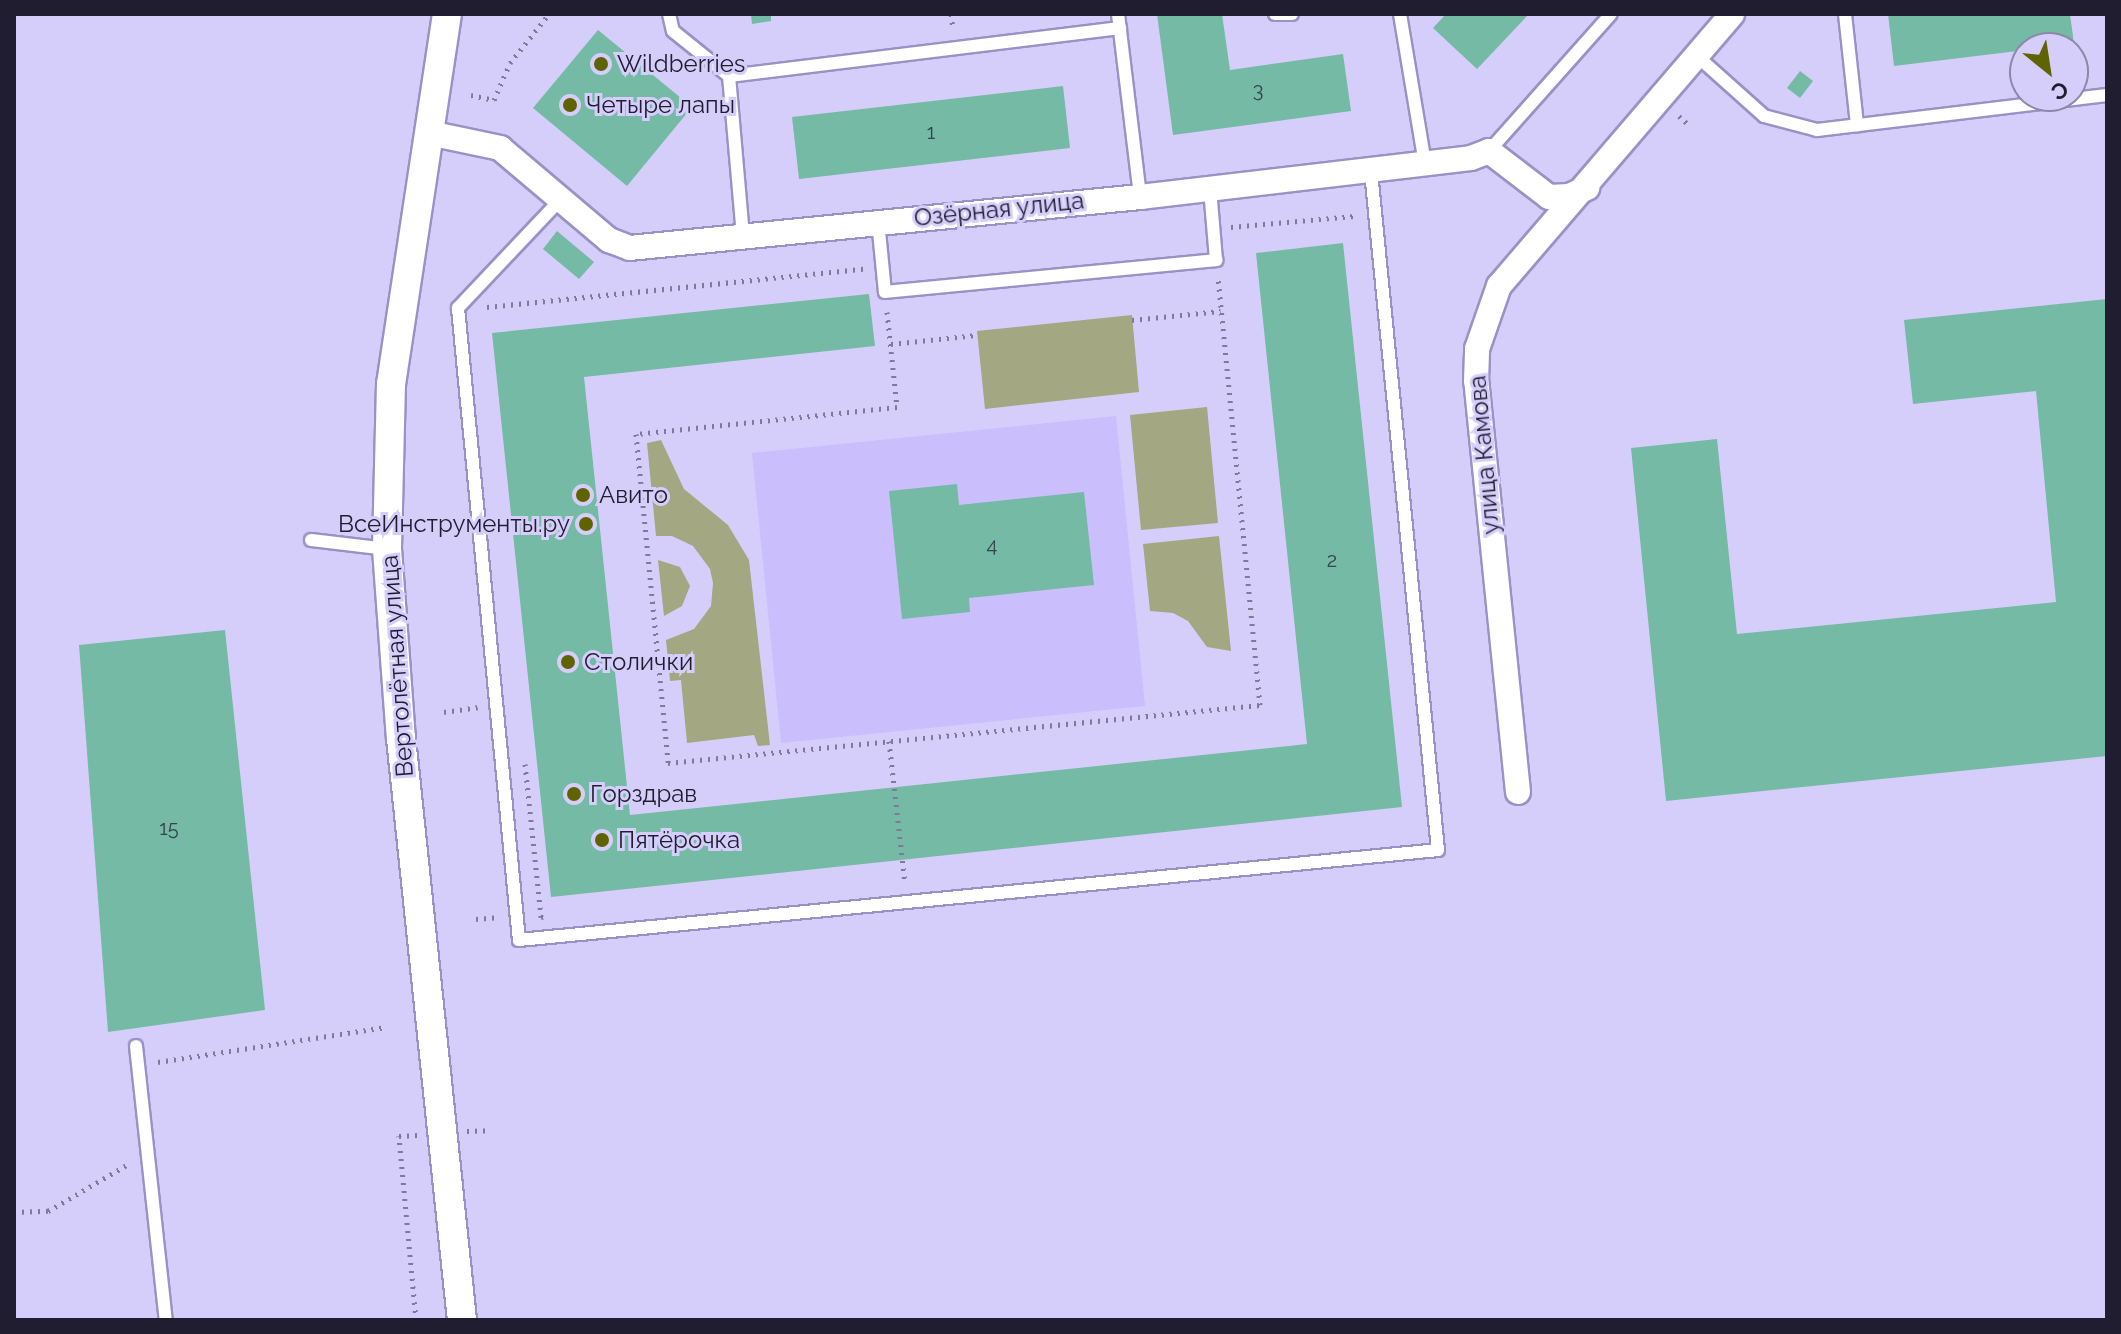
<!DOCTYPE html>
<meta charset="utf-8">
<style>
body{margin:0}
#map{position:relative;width:2121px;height:1334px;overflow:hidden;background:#d5cefa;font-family:Raleway,sans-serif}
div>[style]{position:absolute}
.built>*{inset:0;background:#cabefd}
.green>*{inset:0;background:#a3a883}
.building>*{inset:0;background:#75baa5}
.path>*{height:5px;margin-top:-2.5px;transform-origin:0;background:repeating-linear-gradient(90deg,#7f7a9b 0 2px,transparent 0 8px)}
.roads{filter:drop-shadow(2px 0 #9b91c5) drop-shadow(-2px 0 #9b91c5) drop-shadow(0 2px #9b91c5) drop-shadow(0 -2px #9b91c5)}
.service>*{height:12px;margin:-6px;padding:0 6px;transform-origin:6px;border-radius:6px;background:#fff}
.minor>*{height:24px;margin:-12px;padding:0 12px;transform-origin:12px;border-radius:12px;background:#fff}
.tertiary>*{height:28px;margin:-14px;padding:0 14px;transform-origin:14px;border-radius:14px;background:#fff}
.dots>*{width:22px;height:22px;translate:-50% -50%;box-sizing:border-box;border:4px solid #d5cefa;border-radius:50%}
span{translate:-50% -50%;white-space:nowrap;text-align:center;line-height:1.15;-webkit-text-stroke:6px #d5cefa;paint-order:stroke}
.number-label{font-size:20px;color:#36444e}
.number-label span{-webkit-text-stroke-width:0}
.poi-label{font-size:24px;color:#211d31}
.left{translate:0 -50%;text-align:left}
.right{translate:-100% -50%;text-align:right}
.street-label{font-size:24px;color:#211d31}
.frame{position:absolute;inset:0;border:16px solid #211d31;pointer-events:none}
.north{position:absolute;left:2009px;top:32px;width:80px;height:80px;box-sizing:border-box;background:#d5cefa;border:2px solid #8d87aa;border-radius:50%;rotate:150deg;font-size:22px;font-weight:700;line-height:32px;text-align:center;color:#211d31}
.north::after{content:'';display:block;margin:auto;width:28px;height:36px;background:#606400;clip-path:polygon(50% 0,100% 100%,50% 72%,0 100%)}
</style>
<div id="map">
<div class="built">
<div style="clip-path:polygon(1116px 416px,1145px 706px,781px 743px,752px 453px)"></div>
</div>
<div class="green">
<div style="clip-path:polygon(1132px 315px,1139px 392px,985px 409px,977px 331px)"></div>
<div style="clip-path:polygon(1207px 407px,1218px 523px,1141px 530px,1130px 415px)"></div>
<div style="clip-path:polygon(661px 440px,684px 489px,728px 525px,749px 560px,770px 745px,758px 746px,754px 735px,687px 743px,681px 680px,670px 681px,666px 640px,694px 629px,711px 606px,713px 583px,710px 569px,693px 546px,672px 536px,656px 536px,647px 443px)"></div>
<div style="clip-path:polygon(1219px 536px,1231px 651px,1207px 647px,1188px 621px,1173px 613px,1150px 611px,1143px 544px)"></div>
<div style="clip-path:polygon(658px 560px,680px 567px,690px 586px,682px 606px,664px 616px)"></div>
</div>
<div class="building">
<div style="clip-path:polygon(751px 14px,771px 14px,771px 21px,752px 24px)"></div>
<div style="clip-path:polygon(1157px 14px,1222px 14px,1230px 70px,1343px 54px,1351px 111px,1173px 135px)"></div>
<div style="clip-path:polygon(1446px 14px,1529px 14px,1477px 69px,1433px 28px)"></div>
<div style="clip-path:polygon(1888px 14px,2070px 14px,2074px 44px,1894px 66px)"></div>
<div style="clip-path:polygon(598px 30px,692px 107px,627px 186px,533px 108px)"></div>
<div style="clip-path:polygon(1800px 71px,1813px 81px,1800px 98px,1787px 88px)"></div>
<div style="clip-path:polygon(1063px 86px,1070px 148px,799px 179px,792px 117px)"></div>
<div style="clip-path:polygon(557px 231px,594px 262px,579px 279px,543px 249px)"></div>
<div style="clip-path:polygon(1343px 243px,1402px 807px,551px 897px,492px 333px,869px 294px,875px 346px,584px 377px,630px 815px,1307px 744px,1256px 253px)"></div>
<div style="clip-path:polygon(2107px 299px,2107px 756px,1666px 801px,1631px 448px,1717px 439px,1737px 634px,2056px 602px,2036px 391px,1913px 404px,1904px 320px)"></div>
<div style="clip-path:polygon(957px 484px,959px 505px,1084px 492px,1094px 585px,969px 598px,970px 612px,902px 619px,889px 491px)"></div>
<div style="clip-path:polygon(225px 630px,265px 1010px,108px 1032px,79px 645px)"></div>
</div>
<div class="path">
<div style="left:951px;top:14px;width:15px;rotate:82deg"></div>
<div style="left:471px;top:95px;width:24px;rotate:12deg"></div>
<div style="left:494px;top:100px;width:40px;rotate:-66.6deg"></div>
<div style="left:510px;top:63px;width:63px;rotate:-51.5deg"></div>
<div style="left:1679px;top:116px;width:15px;rotate:42deg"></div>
<div style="left:1231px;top:227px;width:124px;rotate:-5.1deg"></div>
<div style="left:487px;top:307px;width:378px;rotate:-5.8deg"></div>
<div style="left:887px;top:312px;width:96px;rotate:84deg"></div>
<div style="left:897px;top:407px;width:262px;rotate:174.1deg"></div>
<div style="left:636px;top:434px;width:331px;rotate:84.4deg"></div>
<div style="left:668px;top:763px;width:595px;rotate:-5.6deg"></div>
<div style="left:1260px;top:705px;width:430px;rotate:-95.6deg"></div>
<div style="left:1132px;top:320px;width:89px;rotate:-5.8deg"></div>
<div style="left:891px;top:344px;width:86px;rotate:-6deg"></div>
<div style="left:444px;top:712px;width:34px;rotate:-8deg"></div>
<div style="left:889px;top:741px;width:143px;rotate:83.6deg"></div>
<div style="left:525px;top:764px;width:154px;rotate:84deg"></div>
<div style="left:541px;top:917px;width:4px;rotate:-14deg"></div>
<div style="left:476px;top:919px;width:24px;rotate:-5deg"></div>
<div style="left:158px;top:1062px;width:231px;rotate:-8.7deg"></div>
<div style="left:467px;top:1131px;width:23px;rotate:-2deg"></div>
<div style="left:14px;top:1212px;width:34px;rotate:-2deg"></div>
<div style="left:48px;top:1211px;width:95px;rotate:-30.3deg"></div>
<div style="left:416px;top:1320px;width:185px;rotate:-95.3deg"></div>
<div style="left:399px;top:1136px;width:19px;rotate:-3deg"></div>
</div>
<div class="roads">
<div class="service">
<div style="left:669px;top:14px;width:17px;rotate:77deg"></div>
<div style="left:673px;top:31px;width:72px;rotate:38.8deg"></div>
<div style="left:729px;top:76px;width:160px;rotate:85deg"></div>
<div style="left:1118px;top:14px;width:184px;rotate:83.1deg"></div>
<div style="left:1275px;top:14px;width:17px"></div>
<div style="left:1400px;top:14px;width:152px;rotate:80.5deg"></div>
<div style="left:1845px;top:14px;width:112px;rotate:83.8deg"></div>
<div style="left:1697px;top:56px;width:90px;rotate:41.8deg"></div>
<div style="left:1764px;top:116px;width:55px;rotate:14.8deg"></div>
<div style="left:1817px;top:130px;width:292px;rotate:-6.9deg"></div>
<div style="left:729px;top:76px;width:394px;rotate:-7deg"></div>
<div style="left:1489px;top:151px;width:183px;rotate:-48.3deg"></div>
<div style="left:561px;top:199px;width:150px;rotate:133.4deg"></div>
<div style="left:458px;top:308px;width:635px;rotate:84.49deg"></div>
<div style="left:519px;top:940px;width:923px;rotate:-5.59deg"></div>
<div style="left:1438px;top:850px;width:682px;rotate:-95.64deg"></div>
<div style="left:878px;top:221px;width:71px;rotate:84.4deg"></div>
<div style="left:885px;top:292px;width:333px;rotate:-5.5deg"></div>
<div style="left:1216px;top:260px;width:71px;rotate:-94.8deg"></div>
<div style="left:311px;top:540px;width:77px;rotate:6.8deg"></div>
<div style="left:136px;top:1046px;width:276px;rotate:83.8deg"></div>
</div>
<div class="minor">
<div style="left:429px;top:133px;width:73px;rotate:11.9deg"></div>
<div style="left:500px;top:148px;width:143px;rotate:40.2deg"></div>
<div style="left:609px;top:240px;width:22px;rotate:21deg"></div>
<div style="left:630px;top:248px;width:513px;rotate:-5.71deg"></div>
<div style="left:1140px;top:197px;width:333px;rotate:-6.7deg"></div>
<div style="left:1471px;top:158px;width:19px;rotate:-21deg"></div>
<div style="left:1489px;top:151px;width:76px;rotate:37.5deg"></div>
<div style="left:1549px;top:197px;width:20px;rotate:-3deg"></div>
<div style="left:1569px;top:196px;width:20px;rotate:-24deg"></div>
<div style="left:1518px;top:792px;width:413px;rotate:-95.8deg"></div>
<div style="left:1476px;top:381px;width:32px;rotate:-88deg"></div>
<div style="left:1477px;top:349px;width:67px;rotate:-70.8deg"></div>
<div style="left:1499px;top:286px;width:358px;rotate:-49.4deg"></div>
</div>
<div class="tertiary">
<div style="left:447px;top:14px;width:374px;rotate:98.6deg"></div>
<div style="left:391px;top:384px;width:165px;rotate:91.4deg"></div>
<div style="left:387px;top:549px;width:190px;rotate:85.8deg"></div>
<div style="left:401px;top:738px;width:585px;rotate:84.02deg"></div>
</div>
</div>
<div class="dots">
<div style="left:601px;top:64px;background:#606400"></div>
<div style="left:570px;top:105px;background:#606400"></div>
<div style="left:583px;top:495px;background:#606400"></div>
<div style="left:586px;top:524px;background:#606400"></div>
<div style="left:568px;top:662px;background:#606400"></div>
<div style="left:574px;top:794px;background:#606400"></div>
<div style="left:602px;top:840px;background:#606400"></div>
</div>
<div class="number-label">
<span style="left:1258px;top:90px">3</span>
<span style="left:931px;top:132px">1</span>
<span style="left:992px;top:545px">4</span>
<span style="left:1332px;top:560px">2</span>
<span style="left:169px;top:828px">15</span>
</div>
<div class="poi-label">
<span class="left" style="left:617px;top:64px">Wildberries</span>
<span class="left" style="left:586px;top:105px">Четыре лапы</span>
<span class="left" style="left:599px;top:495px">Авито</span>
<span class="right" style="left:570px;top:524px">ВсеИнструменты.ру</span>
<span class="left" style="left:584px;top:662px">Столички</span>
<span class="left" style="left:590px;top:794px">Горздрав</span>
<span class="left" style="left:618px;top:840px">Пятёрочка</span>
</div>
<div class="street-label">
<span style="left:999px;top:209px;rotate:-6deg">Озёрная улица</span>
<span style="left:1484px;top:455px;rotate:-95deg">улица Камова</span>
<span style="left:397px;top:666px;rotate:-94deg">Вертолётная улица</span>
</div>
<div class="frame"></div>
<div class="north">С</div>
</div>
